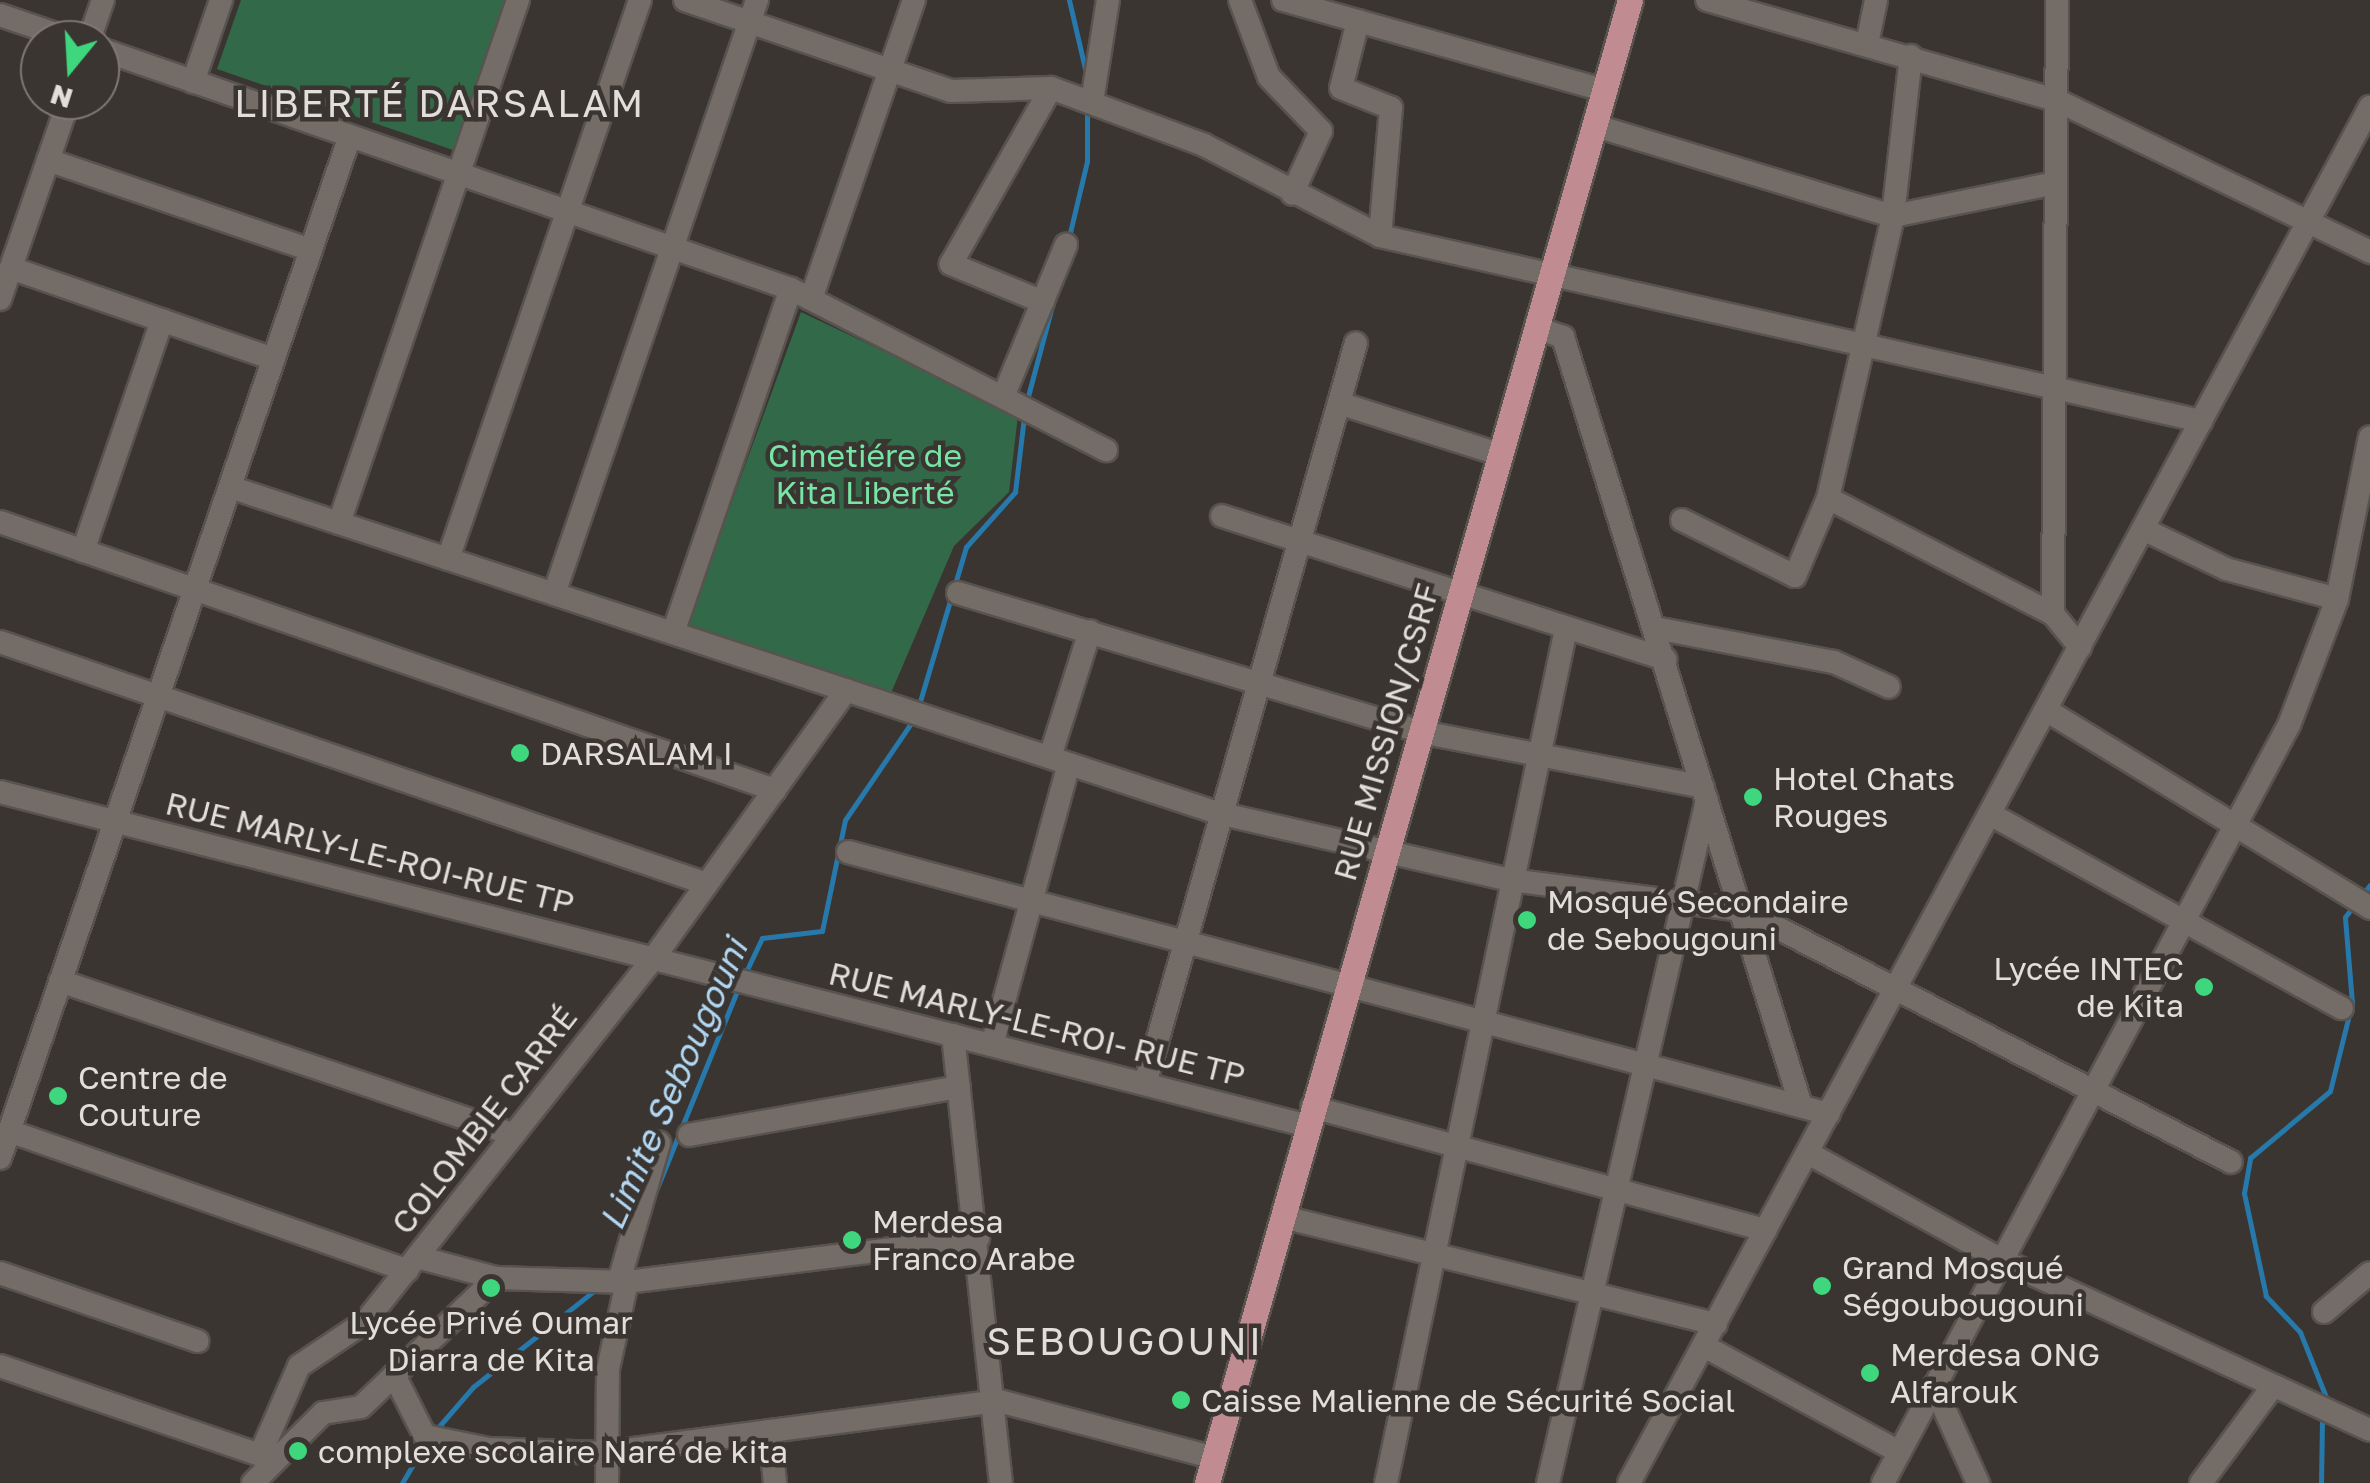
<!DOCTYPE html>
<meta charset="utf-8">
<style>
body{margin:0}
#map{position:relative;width:2370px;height:1483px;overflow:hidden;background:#3b3531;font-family:"Golos Text",sans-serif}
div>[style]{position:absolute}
.green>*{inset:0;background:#316949}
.stream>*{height:5px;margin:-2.5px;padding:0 2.5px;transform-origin:2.5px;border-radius:2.5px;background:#2779ab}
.roads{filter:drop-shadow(2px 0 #58534f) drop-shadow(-2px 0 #58534f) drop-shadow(0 2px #58534f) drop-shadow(0 -2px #58534f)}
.minor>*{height:22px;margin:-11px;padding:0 11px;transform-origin:11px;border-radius:11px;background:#736c67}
.major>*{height:25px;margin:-12.5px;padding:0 12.5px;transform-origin:12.5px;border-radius:12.5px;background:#c08c92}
.dots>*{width:28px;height:28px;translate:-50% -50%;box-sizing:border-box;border:5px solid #3b3531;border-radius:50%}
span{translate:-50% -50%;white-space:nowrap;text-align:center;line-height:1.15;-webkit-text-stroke:9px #3b3531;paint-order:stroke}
.park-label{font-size:32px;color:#76e6a6}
.street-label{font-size:32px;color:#e2dedb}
.poi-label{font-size:32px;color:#e2dedb}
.left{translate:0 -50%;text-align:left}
.right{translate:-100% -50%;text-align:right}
.water-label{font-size:35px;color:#b1d7f3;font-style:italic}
.quarter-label{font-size:38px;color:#e2dedb;letter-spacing:2.5px}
.north{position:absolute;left:20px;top:20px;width:100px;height:100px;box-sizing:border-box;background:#3b3531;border:2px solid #7e7975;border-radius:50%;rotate:198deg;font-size:28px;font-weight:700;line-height:40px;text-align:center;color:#e2dedb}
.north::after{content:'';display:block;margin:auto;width:35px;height:45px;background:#3ed77d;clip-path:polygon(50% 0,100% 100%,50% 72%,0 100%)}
</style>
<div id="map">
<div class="green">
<div style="clip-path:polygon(241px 0,505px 0,453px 150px,217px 69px)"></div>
<div style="clip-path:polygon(801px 312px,1018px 415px,1009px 492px,954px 546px,891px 693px,687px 625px)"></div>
</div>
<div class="stream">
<div style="left:1069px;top:0;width:75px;rotate:76.9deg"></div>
<div style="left:1068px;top:241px;width:82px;rotate:-76.6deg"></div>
<div style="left:1087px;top:161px;width:52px;rotate:-90deg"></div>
<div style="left:1027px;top:400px;width:93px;rotate:-75.1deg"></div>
<div style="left:918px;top:708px;width:168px;rotate:-73.4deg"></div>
<div style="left:966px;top:547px;width:74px;rotate:-48.3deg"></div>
<div style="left:1015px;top:492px;width:77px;rotate:-83.2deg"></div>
<div style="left:2361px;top:896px;width:14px;rotate:-51deg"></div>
<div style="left:744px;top:976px;width:42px;rotate:-64.7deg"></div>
<div style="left:762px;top:938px;width:60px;rotate:-6.7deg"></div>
<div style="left:822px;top:931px;width:113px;rotate:-78.3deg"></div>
<div style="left:845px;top:820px;width:122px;rotate:-55.7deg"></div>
<div style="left:657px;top:1188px;width:218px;rotate:-67.9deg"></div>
<div style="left:2328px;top:1402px;width:75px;rotate:-111.8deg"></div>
<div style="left:2300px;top:1332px;width:50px;rotate:-133.4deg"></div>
<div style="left:2266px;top:1296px;width:105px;rotate:-102.1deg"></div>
<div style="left:2244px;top:1193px;width:36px;rotate:-80deg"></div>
<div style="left:2250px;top:1158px;width:104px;rotate:-39.9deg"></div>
<div style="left:2330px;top:1091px;width:91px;rotate:-76deg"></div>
<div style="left:2352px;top:1003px;width:86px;rotate:-94.7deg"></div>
<div style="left:2345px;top:917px;width:15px;rotate:-53deg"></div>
<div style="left:435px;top:1431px;width:58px;rotate:-49.2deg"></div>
<div style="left:473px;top:1387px;width:156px;rotate:-38.5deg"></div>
<div style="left:402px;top:1483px;width:45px;rotate:-59.5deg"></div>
<div style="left:2321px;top:1483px;width:66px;rotate:-89.1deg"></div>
</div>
<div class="roads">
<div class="minor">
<div style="left:685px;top:0;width:281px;rotate:18.9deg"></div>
<div style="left:951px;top:91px;width:100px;rotate:-1.7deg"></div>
<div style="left:1051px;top:88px;width:163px;rotate:20.4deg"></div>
<div style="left:1204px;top:145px;width:198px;rotate:27.3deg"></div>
<div style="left:1380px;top:236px;width:842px;rotate:12.7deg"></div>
<div style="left:1240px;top:0;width:82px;rotate:69.4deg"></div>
<div style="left:1269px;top:77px;width:75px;rotate:46.1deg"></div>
<div style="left:1321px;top:131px;width:69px;rotate:114.7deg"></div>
<div style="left:1283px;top:0;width:336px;rotate:15.7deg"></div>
<div style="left:1707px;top:0;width:363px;rotate:16deg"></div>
<div style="left:2056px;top:100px;width:349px;rotate:25.8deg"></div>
<div style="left:0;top:15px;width:77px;rotate:18.9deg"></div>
<div style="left:1358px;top:21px;width:69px;rotate:104.2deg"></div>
<div style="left:1341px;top:88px;width:54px;rotate:21.8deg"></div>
<div style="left:1391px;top:108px;width:128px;rotate:94.9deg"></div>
<div style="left:89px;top:40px;width:42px;rotate:-70.7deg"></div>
<div style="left:1867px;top:44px;width:45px;rotate:-78.4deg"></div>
<div style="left:100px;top:49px;width:731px;rotate:19.15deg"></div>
<div style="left:791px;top:289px;width:354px;rotate:27.1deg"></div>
<div style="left:193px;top:82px;width:87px;rotate:-71.1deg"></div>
<div style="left:1092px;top:102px;width:103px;rotate:-81.1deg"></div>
<div style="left:1596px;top:126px;width:310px;rotate:16.9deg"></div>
<div style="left:1893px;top:216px;width:165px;rotate:-11.5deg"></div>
<div style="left:48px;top:160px;width:278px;rotate:18.9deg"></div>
<div style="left:11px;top:268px;width:278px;rotate:19.1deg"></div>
<div style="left:0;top:299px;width:211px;rotate:-70.9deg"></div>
<div style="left:811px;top:299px;width:316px;rotate:-71deg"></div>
<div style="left:1043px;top:302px;width:100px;rotate:-157.6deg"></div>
<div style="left:951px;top:264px;width:202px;rotate:-60.4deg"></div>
<div style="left:1537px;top:328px;width:28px;rotate:19deg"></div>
<div style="left:1563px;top:337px;width:805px;rotate:72.8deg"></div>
<div style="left:1003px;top:397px;width:165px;rotate:-67.5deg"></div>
<div style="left:1339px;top:403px;width:168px;rotate:17.7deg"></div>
<div style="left:230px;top:487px;width:1040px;rotate:18.26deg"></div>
<div style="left:1218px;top:813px;width:301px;rotate:12.9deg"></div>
<div style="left:1511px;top:880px;width:234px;rotate:7.4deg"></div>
<div style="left:1743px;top:910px;width:549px;rotate:27.31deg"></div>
<div style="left:1828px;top:498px;width:253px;rotate:27.3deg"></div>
<div style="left:2053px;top:614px;width:43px;rotate:50.7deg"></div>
<div style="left:1222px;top:516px;width:466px;rotate:17.9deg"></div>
<div style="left:1682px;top:520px;width:126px;rotate:26.4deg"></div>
<div style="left:1795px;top:576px;width:85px;rotate:-67.1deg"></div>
<div style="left:1828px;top:498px;width:289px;rotate:-77deg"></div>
<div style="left:1893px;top:216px;width:161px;rotate:-83.6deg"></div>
<div style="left:0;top:522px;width:820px;rotate:19.08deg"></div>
<div style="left:339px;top:523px;width:553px;rotate:-71.11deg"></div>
<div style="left:2143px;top:529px;width:92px;rotate:25.7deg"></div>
<div style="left:2226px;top:569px;width:115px;rotate:15.1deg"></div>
<div style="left:83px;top:551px;width:244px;rotate:-71.1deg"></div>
<div style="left:448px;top:559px;width:591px;rotate:-71.04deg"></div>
<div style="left:958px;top:593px;width:483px;rotate:16.7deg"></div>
<div style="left:1421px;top:732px;width:287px;rotate:11deg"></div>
<div style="left:554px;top:594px;width:628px;rotate:-71.13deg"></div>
<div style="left:2053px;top:614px;width:614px;rotate:-89.63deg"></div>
<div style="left:1655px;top:628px;width:182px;rotate:10.8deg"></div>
<div style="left:1834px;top:662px;width:60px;rotate:24.4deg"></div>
<div style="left:673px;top:633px;width:364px;rotate:-71.1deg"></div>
<div style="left:0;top:642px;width:747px;rotate:18.9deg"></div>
<div style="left:2046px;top:710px;width:380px;rotate:31.4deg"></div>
<div style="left:1050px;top:757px;width:132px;rotate:-72.4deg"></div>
<div style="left:0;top:792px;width:1350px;rotate:14.32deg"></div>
<div style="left:1990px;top:814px;width:402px;rotate:28.9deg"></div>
<div style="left:848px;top:852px;width:1015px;rotate:14.95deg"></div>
<div style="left:60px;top:981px;width:479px;rotate:18.7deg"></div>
<div style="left:953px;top:1035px;width:451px;rotate:83.9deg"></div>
<div style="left:992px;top:1045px;width:291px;rotate:-74.7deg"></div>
<div style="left:1145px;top:1084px;width:770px;rotate:-74.11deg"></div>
<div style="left:1312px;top:1107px;width:470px;rotate:15.2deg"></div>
<div style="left:9px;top:1131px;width:422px;rotate:19.3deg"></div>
<div style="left:689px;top:1135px;width:274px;rotate:-10.1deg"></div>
<div style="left:1808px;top:1153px;width:222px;rotate:28.9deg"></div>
<div style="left:2002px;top:1260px;width:405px;rotate:24.8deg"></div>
<div style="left:0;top:1158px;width:1080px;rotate:-71.1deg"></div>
<div style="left:1283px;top:1217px;width:446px;rotate:13.9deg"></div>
<div style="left:417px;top:1257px;width:82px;rotate:14.9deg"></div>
<div style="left:496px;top:1278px;width:131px;rotate:1.7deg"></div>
<div style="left:627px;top:1282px;width:354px;rotate:-7.1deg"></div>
<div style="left:0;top:1273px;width:209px;rotate:19deg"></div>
<div style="left:619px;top:1281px;width:144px;rotate:-73.8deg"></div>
<div style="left:2324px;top:1312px;width:60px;rotate:-40.3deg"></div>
<div style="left:1704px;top:1346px;width:222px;rotate:28.5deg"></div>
<div style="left:0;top:1366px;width:287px;rotate:18.9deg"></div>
<div style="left:394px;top:1375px;width:68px;rotate:63.1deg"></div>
<div style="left:425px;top:1436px;width:65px;rotate:11.5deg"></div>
<div style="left:489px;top:1449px;width:114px;rotate:2deg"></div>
<div style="left:603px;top:1453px;width:399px;rotate:-7.5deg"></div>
<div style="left:999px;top:1401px;width:223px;rotate:14.8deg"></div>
<div style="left:1934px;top:1386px;width:107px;rotate:65.6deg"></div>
<div style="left:770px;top:1431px;width:52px;rotate:84.5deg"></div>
<div style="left:260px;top:1455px;width:97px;rotate:-66.3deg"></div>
<div style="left:299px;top:1366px;width:81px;rotate:-33.9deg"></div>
<div style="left:366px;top:1321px;width:462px;rotate:-51.6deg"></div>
<div style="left:653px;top:959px;width:331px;rotate:-54.3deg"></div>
<div style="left:253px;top:1483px;width:99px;rotate:-45deg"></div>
<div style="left:323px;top:1413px;width:38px;rotate:-9deg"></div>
<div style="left:361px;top:1407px;width:187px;rotate:-43.7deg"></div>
<div style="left:607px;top:1483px;width:114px;rotate:-89.5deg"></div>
<div style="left:608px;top:1369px;width:89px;rotate:-77.7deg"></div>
<div style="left:1386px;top:1483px;width:873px;rotate:-78.1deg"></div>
<div style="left:1548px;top:1483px;width:701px;rotate:-76.9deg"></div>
<div style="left:1629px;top:1483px;width:1563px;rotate:-61.7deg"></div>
<div style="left:1883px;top:1483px;width:860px;rotate:-61.83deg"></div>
<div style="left:2289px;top:725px;width:135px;rotate:-69.1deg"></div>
<div style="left:2337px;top:599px;width:165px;rotate:-78.5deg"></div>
<div style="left:2201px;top:1483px;width:121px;rotate:-53.4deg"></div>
</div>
<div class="major">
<div style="left:1207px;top:1483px;width:1542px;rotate:-74.08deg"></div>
</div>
</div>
<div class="dots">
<div style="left:520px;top:753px;background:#3ed77d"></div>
<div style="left:1753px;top:797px;background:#3ed77d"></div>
<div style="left:1527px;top:920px;background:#3ed77d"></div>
<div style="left:2204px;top:987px;background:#3ed77d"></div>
<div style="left:58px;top:1096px;background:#3ed77d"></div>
<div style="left:852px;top:1240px;background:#3ed77d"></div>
<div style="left:1822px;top:1286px;background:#3ed77d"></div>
<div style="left:491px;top:1288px;background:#3ed77d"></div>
<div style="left:1870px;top:1373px;background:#3ed77d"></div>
<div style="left:1181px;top:1400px;background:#3ed77d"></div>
<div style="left:298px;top:1451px;background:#3ed77d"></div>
</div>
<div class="park-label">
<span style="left:865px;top:474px">Cimetiére de<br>Kita Liberté</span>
</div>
<div class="street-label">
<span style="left:1386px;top:732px;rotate:-74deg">RUE MISSION/CSRF</span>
<span style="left:370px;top:853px;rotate:14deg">RUE MARLY-LE-ROI-RUE TP</span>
<span style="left:1037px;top:1024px;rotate:14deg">RUE MARLY-LE-ROI- RUE TP</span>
<span style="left:484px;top:1120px;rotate:-52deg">COLOMBIE CARRÉ</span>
</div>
<div class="poi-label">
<span class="left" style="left:540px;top:753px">DARSALAM I</span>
<span class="left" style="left:1773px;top:797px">Hotel Chats<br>Rouges</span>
<span class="left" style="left:1547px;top:920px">Mosqué Secondaire<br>de Sebougouni</span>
<span class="right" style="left:2184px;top:987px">Lycée INTEC<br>de Kita</span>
<span class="left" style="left:78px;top:1096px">Centre de<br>Couture</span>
<span class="left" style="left:872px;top:1240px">Merdesa<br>Franco Arabe</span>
<span class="left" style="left:1842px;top:1286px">Grand Mosqué<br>Ségoubougouni</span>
<span style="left:491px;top:1341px">Lycée Privé Oumar<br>Diarra de Kita</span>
<span class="left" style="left:1890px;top:1373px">Merdesa ONG<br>Alfarouk</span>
<span class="left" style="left:1201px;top:1400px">Caisse Malienne de Sécurité Social</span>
<span class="left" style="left:318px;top:1451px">complexe scolaire Naré de kita</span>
</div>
<div class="water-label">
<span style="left:673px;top:1084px;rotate:-66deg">Limite Sebougouni</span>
</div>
<div class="quarter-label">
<span style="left:440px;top:103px">LIBERTÉ DARSALAM</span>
<span style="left:1125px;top:1341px">SEBOUGOUNI</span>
</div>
<div class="north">N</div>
</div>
